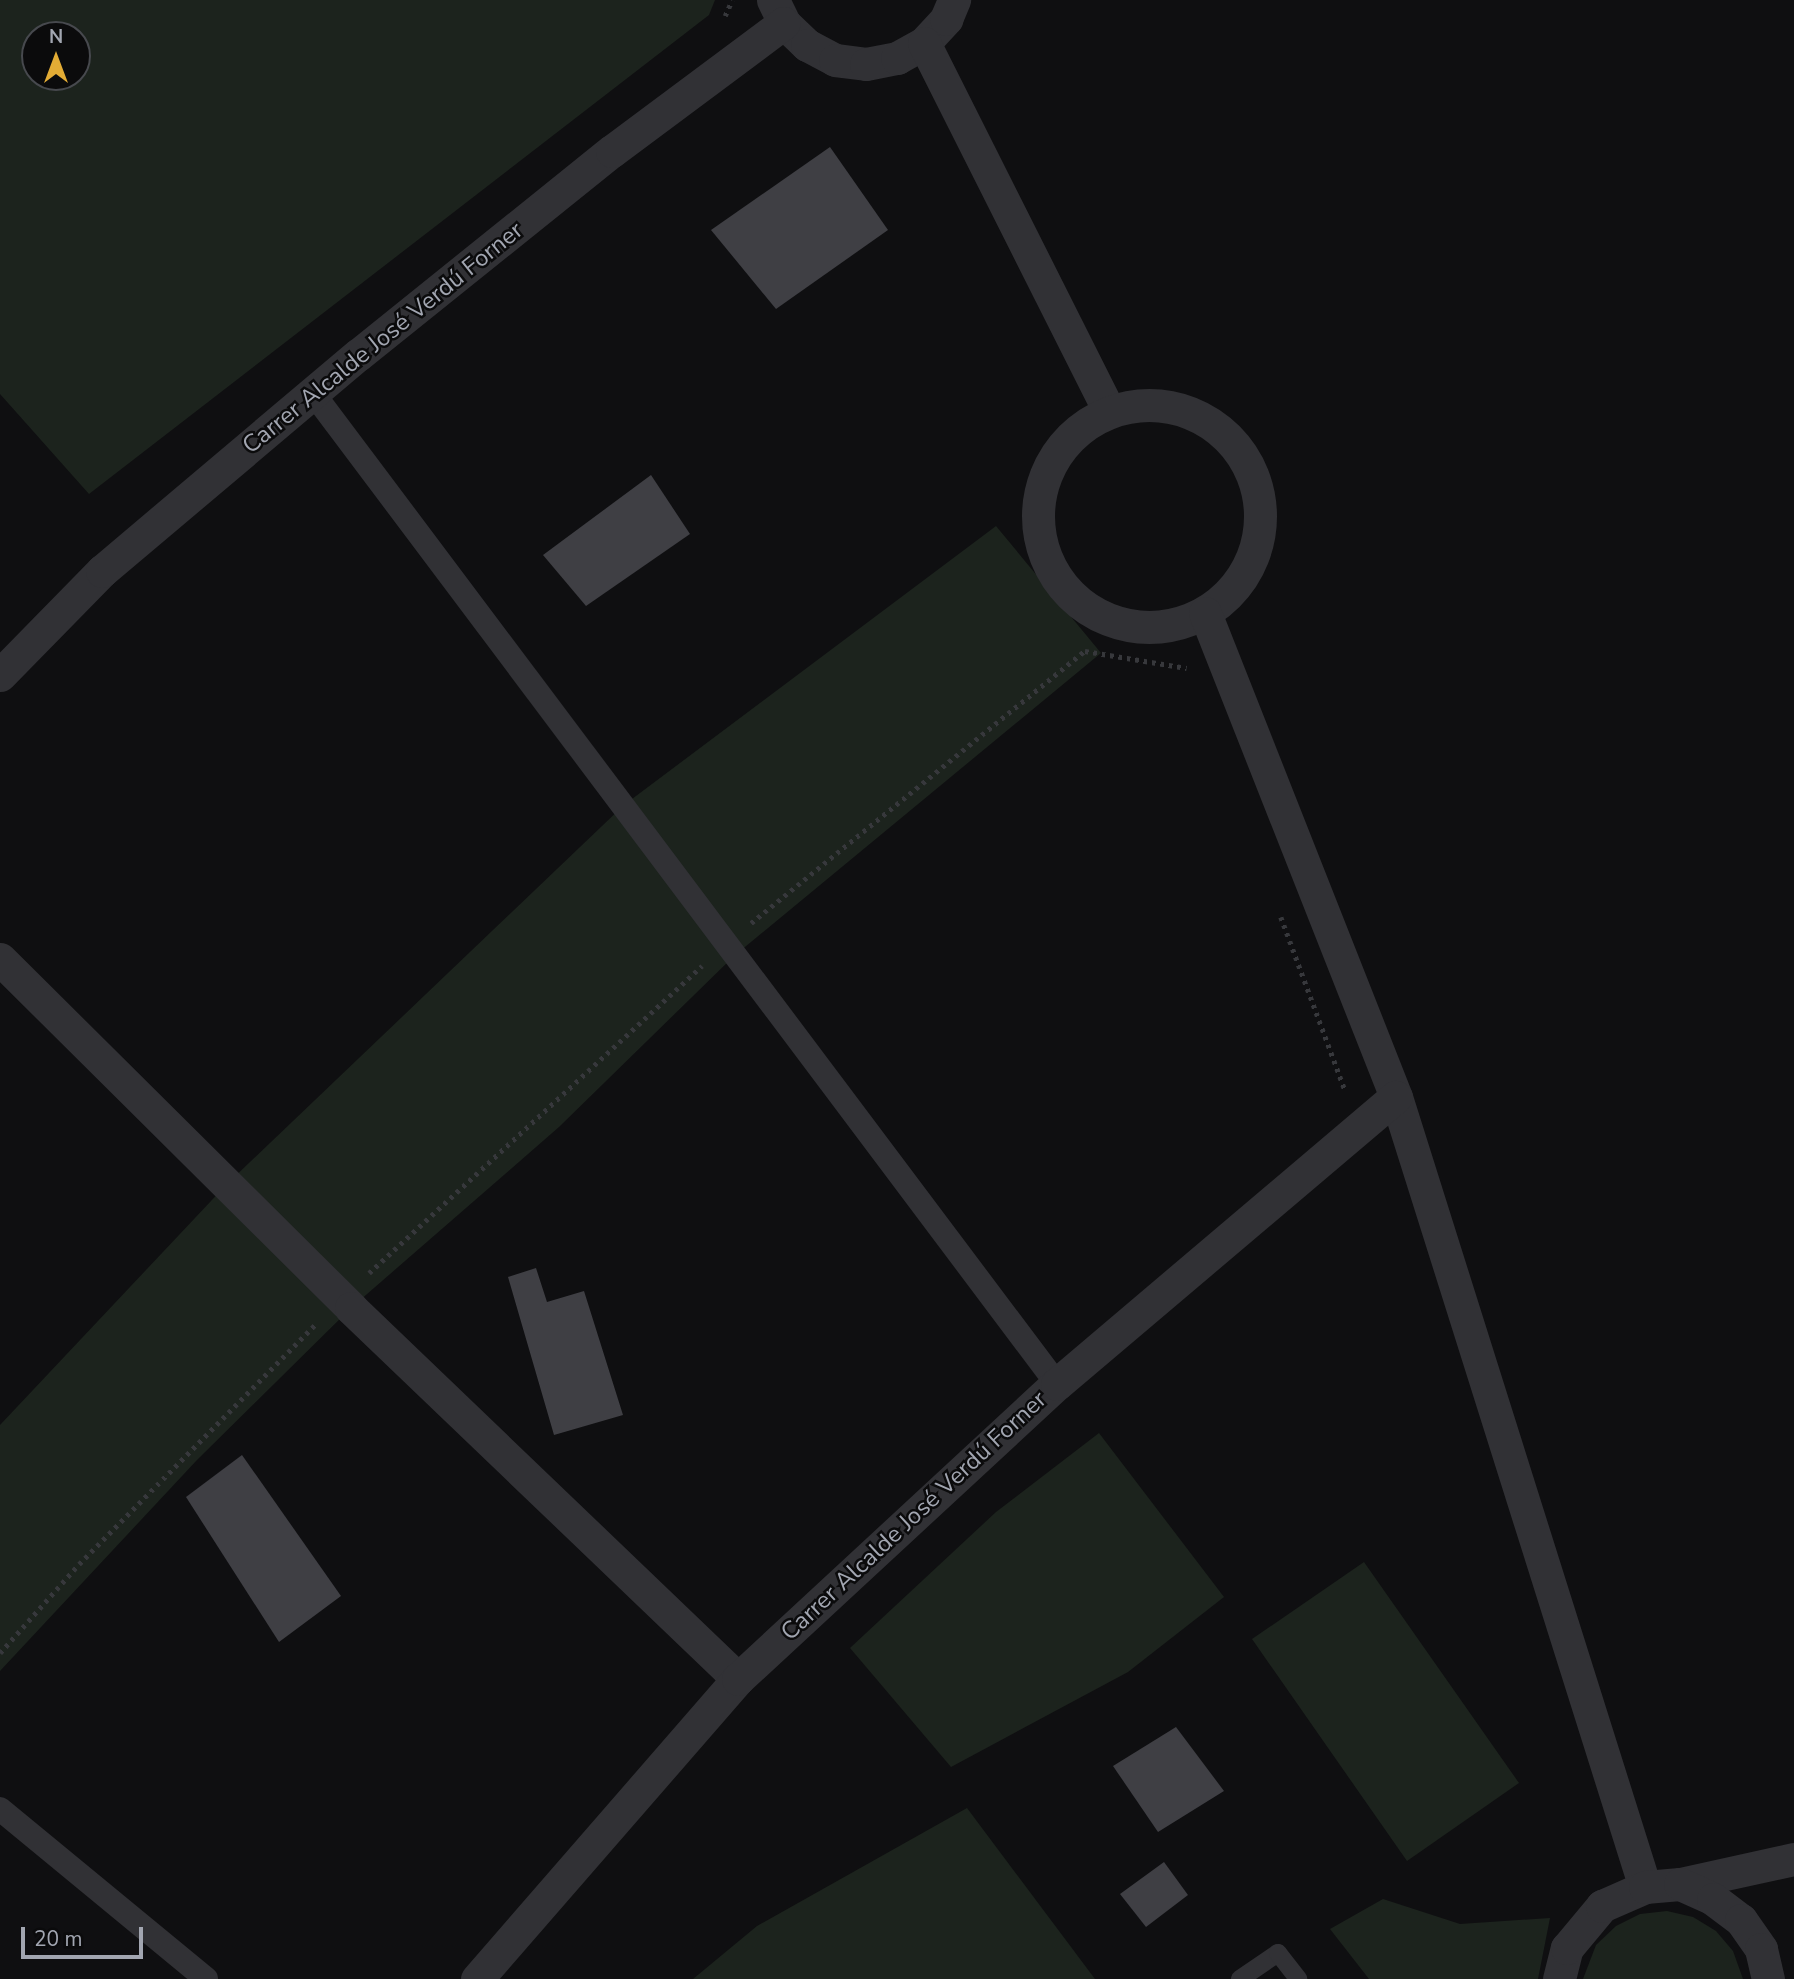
<!DOCTYPE html>
<meta charset="utf-8">
<style>
body{margin:0}
#map{position:relative;width:1794px;height:1979px;overflow:hidden;background:#0f0f11;font-family:"Nunito Sans",sans-serif}
div>[style]{position:absolute}
.green>*{inset:0;background:#1c231d}
.building>*{inset:0;background:#3f3f44}
.path>*{height:4.5px;margin-top:-2.25px;transform-origin:0;background:repeating-linear-gradient(90deg,#37383c 0 3.5px,transparent 0 8.5px)}
.service>*{height:18px;margin:-9px;padding:0 9px;transform-origin:9px;border-radius:9px;background:#313135}
.pedestrian>*{height:24px;margin:-12px;padding:0 12px;transform-origin:12px;border-radius:12px;background:#313135}
.minor>*{height:33px;margin:-16.5px;padding:0 16.5px;transform-origin:16.5px;border-radius:16.5px;background:#313135}
.minor>.ring{margin:-16.5px;padding:0;box-sizing:content-box;background:none;border:33px solid #313135;border-radius:50%}
span{translate:-50% -50%;white-space:nowrap;text-align:center;line-height:1.15;-webkit-text-stroke:5px #0b0b0c;paint-order:stroke}
.street-label{font-size:24px;color:#a2a6b1}
.north{position:absolute;left:21px;top:21px;width:70px;height:70px;box-sizing:border-box;background:#0b0b0c;border:2px solid #47494e;border-radius:50%;rotate:0deg;font-size:19px;font-weight:700;line-height:28px;text-align:center;color:#a2a6b1}
.north::after{content:'';display:block;margin:auto;width:24px;height:32px;background:#e3ac35;clip-path:polygon(50% 0,100% 100%,50% 72%,0 100%)}
.scale{position:absolute;left:21px;top:1927px;width:122px;height:32px;box-sizing:border-box;border:4px solid #a2a6b1;border-top:0;padding-left:9px;font-size:21px;line-height:24px;white-space:nowrap;color:#a2a6b1;-webkit-text-stroke:5px #0b0b0c;paint-order:stroke}
</style>
<div id="map">
<div class="green">
<div style="clip-path:polygon(evenodd,0 0,715px 0,709px 15px,89px 494px,0 394px,0 0,35px 35px,77px 35px,77px 77px,35px 77px,35px 35px)"></div>
<div style="clip-path:polygon(996px 526px,1101px 653px,734px 956px,559px 1127px,351px 1308px,197px 1460px,0 1671px,0 1425px,227px 1184px,624px 805px)"></div>
<div style="clip-path:polygon(1099px 1433px,1224px 1597px,1128px 1672px,951px 1767px,850px 1648px,996px 1512px)"></div>
<div style="clip-path:polygon(1364px 1562px,1519px 1783px,1407px 1861px,1252px 1639px)"></div>
<div style="clip-path:polygon(967px 1808px,1095px 1979px,693px 1979px,757px 1926px)"></div>
<div style="clip-path:polygon(1383px 1899px,1460px 1924px,1550px 1918px,1538px 1979px,1369px 1979px,1330px 1929px)"></div>
<div style="clip-path:polygon(1667px 1911px,1693px 1917px,1716px 1931px,1733px 1951px,1743px 1979px,1583px 1979px,1596px 1945px,1616px 1926px,1640px 1914px)"></div>
</div>
<div class="building">
<div style="clip-path:polygon(830px 147px,888px 230px,776px 309px,711px 230px)"></div>
<div style="clip-path:polygon(651px 475px,690px 534px,586px 606px,543px 555px)"></div>
<div style="clip-path:polygon(536px 1268px,547px 1302px,584px 1291px,623px 1415px,554px 1435px,508px 1277px)"></div>
<div style="clip-path:polygon(242px 1455px,341px 1596px,279px 1642px,186px 1497px)"></div>
<div style="clip-path:polygon(1176px 1727px,1224px 1791px,1158px 1832px,1113px 1766px)"></div>
<div style="clip-path:polygon(1164px 1862px,1188px 1895px,1146px 1927px,1120px 1894px)"></div>
</div>
<div class="path">
<div style="left:725px;top:16px;width:17px;rotate:-66deg"></div>
<div style="left:1281px;top:917px;width:184px;rotate:69.7deg"></div>
<div style="left:751px;top:923px;width:431px;rotate:-39.2deg"></div>
<div style="left:1085px;top:651px;width:103px;rotate:9.5deg"></div>
<div style="left:369px;top:1273px;width:453px;rotate:-42.7deg"></div>
<div style="left:0;top:1653px;width:119px;rotate:-48.4deg"></div>
<div style="left:79px;top:1564px;width:336px;rotate:-45.4deg"></div>
</div>
<div class="service">
<div style="left:1240px;top:1979px;width:46px;rotate:-34.4deg"></div>
<div style="left:1278px;top:1953px;width:33px;rotate:52deg"></div>
</div>
<div class="pedestrian">
<div style="left:313px;top:393px;width:1239px;rotate:53.1deg"></div>
<div style="left:0;top:1809px;width:267px;rotate:39.5deg"></div>
</div>
<div class="minor">
<div style="left:773px;top:0;width:25px;rotate:64deg"></div>
<div style="left:784px;top:23px;width:32px;rotate:44deg"></div>
<div style="left:807px;top:45px;width:32px;rotate:28deg"></div>
<div style="left:835px;top:60px;width:31px;rotate:7deg"></div>
<div style="left:866px;top:64px;width:32px;rotate:-11deg"></div>
<div style="left:897px;top:58px;width:31px;rotate:-29deg"></div>
<div style="left:924px;top:43px;width:33px;rotate:-47deg"></div>
<div style="left:946px;top:19px;width:21px;rotate:-67deg"></div>
<div style="left:924px;top:43px;width:412px;rotate:63.3deg"></div>
<div class="ring" style="left:1038px;top:405px;width:189px;height:189px"></div>
<div style="left:1205px;top:613px;width:520px;rotate:68.46deg"></div>
<div style="left:1396px;top:1097px;width:828px;rotate:72.51deg"></div>
<div style="left:0;top:675px;width:146px;rotate:-45.6deg"></div>
<div style="left:102px;top:571px;width:335px;rotate:-40.2deg"></div>
<div style="left:358px;top:355px;width:326px;rotate:-38.8deg"></div>
<div style="left:612px;top:151px;width:214px;rotate:-36.7deg"></div>
<div style="left:0;top:959px;width:495px;rotate:44.8deg"></div>
<div style="left:351px;top:1308px;width:536px;rotate:43.79deg"></div>
<div style="left:1680px;top:1884px;width:117px;rotate:-12.4deg"></div>
<div style="left:477px;top:1979px;width:398px;rotate:-49deg"></div>
<div style="left:738px;top:1679px;width:434px;rotate:-42.8deg"></div>
<div style="left:1057px;top:1384px;width:444px;rotate:-40.3deg"></div>
<div style="left:1559px;top:1979px;width:32px;rotate:-76deg"></div>
<div style="left:1567px;top:1948px;width:55px;rotate:-50.2deg"></div>
<div style="left:1602px;top:1906px;width:47px;rotate:-23.8deg"></div>
<div style="left:1645px;top:1887px;width:35px;rotate:-5deg"></div>
<div style="left:1680px;top:1884px;width:36px;rotate:24deg"></div>
<div style="left:1713px;top:1899px;width:35px;rotate:37deg"></div>
<div style="left:1741px;top:1920px;width:35px;rotate:55deg"></div>
<div style="left:1761px;top:1949px;width:31px;rotate:77deg"></div>
</div>
<div class="street-label">
<span style="left:383px;top:338px;rotate:-39deg">Carrer Alcalde José Verdú Forner</span>
<span style="left:914px;top:1516px;rotate:-43deg">Carrer Alcalde José Verdú Forner</span>
</div>
<div class="north">N</div>
<div class="scale">20 m</div>
</div>
